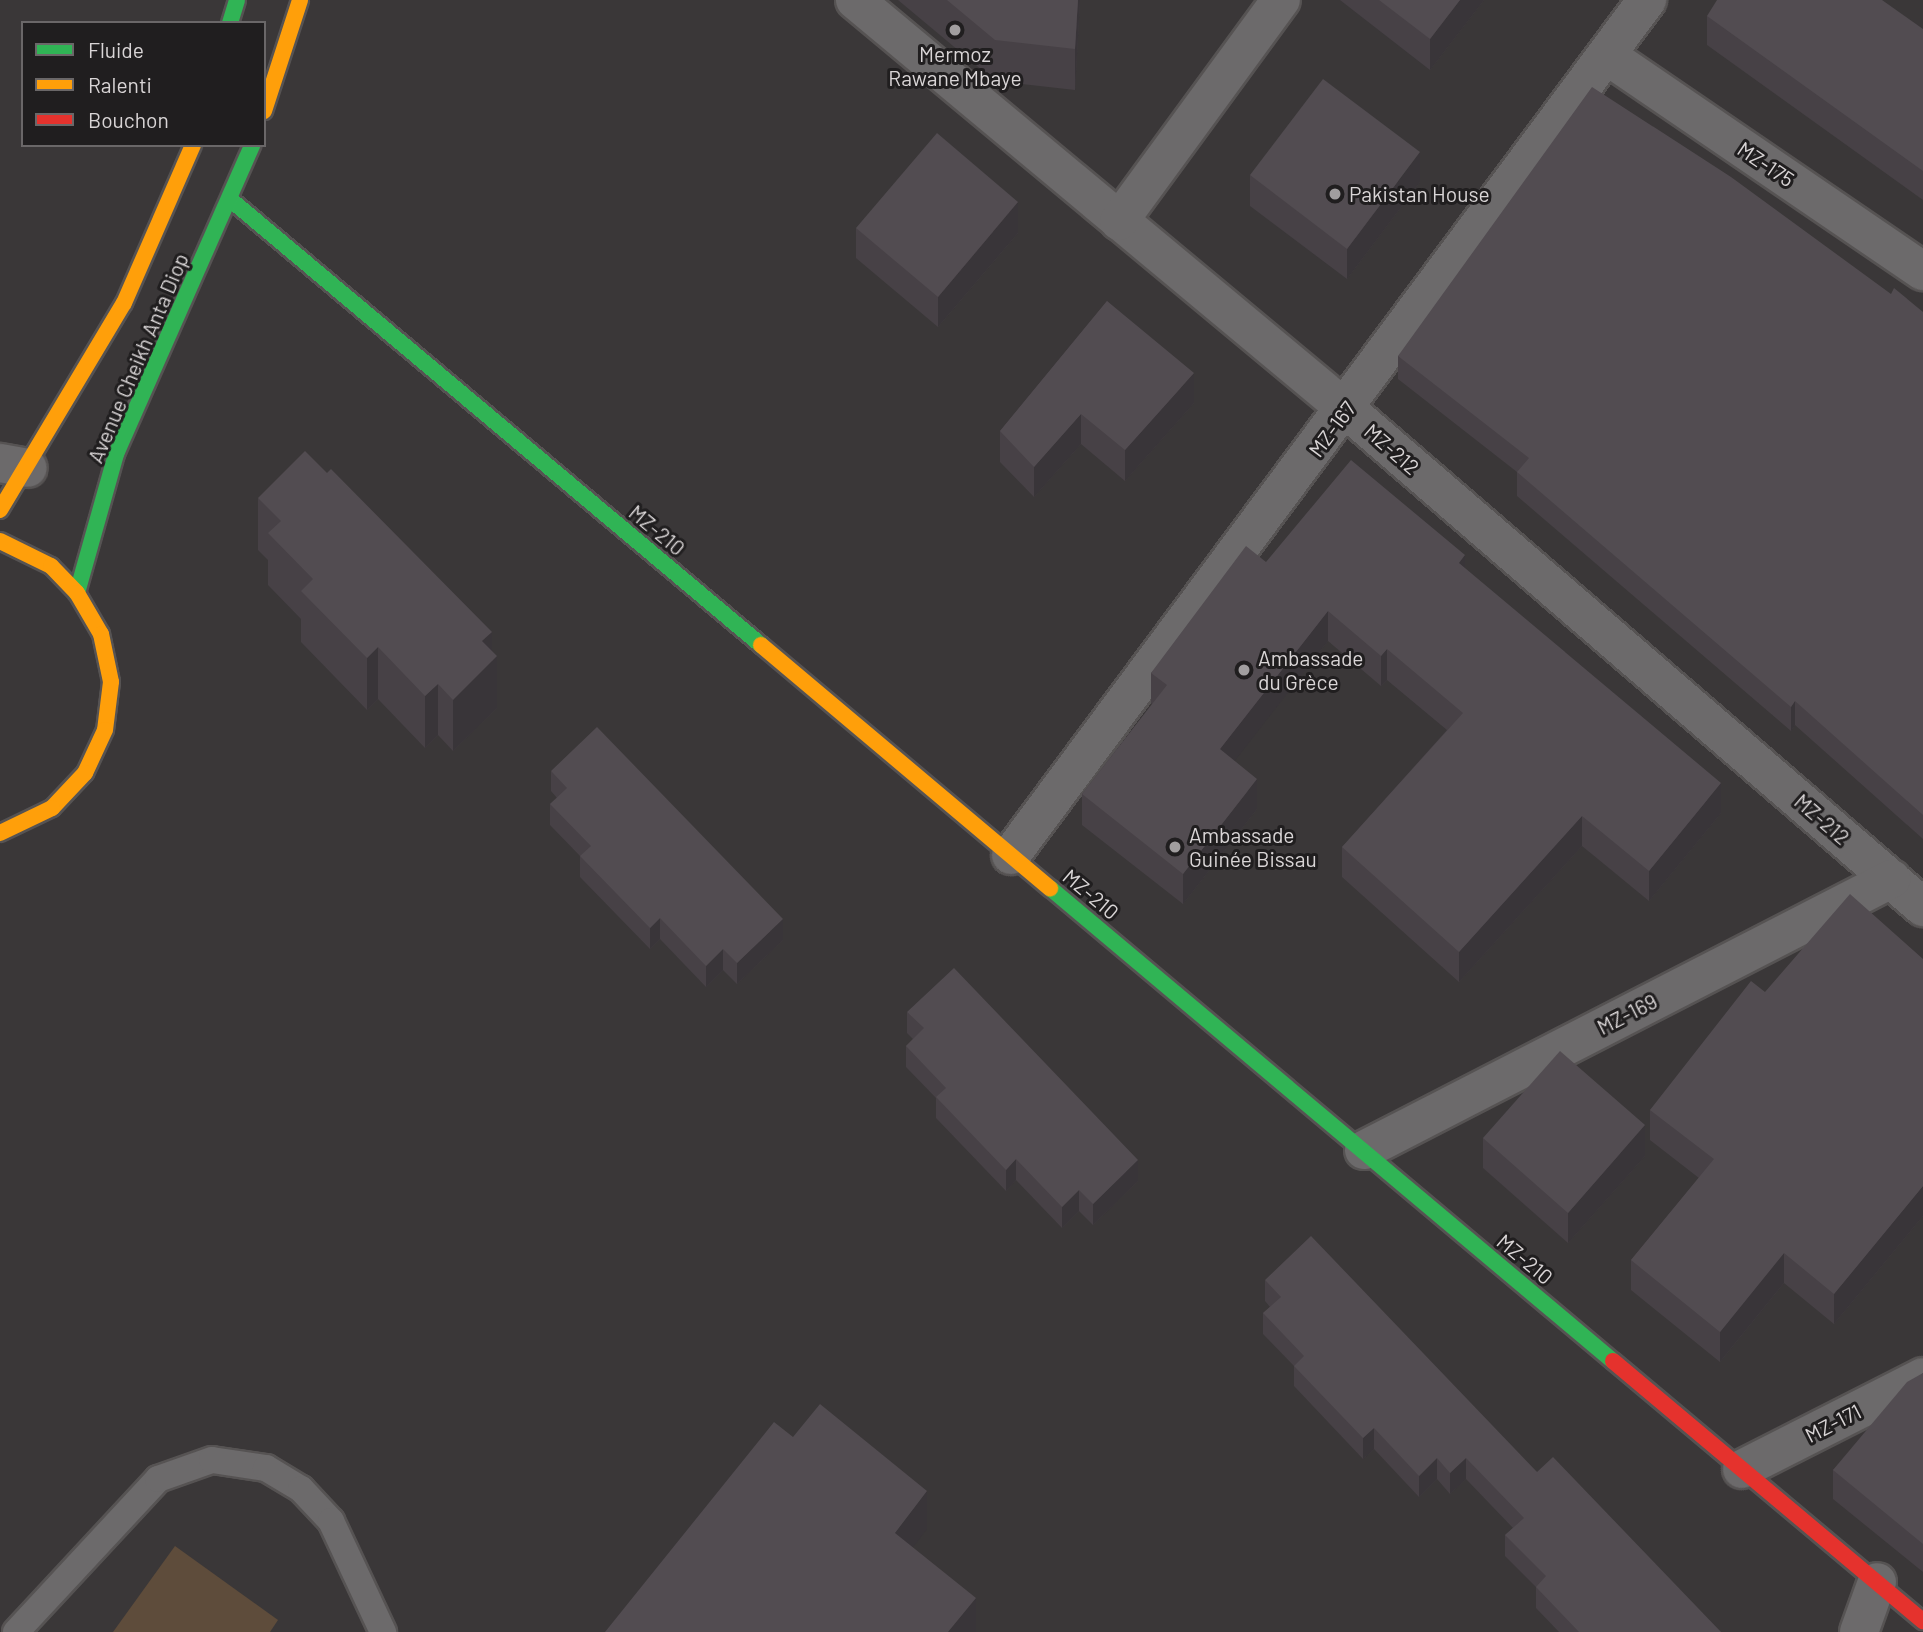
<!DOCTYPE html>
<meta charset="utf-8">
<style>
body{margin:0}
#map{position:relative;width:1923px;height:1632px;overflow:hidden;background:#3a3738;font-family:Barlow,sans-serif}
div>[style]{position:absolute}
.green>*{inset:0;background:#5e4c3b}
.roads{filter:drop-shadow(2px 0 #565353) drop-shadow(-2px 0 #565353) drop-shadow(0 2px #565353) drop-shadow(0 -2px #565353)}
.lane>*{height:26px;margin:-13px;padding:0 13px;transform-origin:13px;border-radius:13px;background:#6c6a6b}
.street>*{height:38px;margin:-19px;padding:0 19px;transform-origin:19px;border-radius:19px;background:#6c6a6b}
.fast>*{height:16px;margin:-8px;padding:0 8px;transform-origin:8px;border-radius:8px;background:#30b455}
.slow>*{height:16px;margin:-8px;padding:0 8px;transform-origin:8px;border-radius:8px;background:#ff9f0a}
.jam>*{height:16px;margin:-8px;padding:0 8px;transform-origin:8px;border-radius:8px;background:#e5322d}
.wall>*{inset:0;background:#474146}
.shaded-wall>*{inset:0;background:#393539}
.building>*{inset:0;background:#524c51}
.dots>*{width:19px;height:19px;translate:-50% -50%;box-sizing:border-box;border:4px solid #201e1f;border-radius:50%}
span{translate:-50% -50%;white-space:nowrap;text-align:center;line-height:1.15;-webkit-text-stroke:6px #201e1f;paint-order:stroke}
.poi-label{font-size:21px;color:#d9d5d6}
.left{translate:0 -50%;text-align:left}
.street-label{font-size:21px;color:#d9d5d6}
.legend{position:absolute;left:21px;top:21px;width:245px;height:126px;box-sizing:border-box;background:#201e1f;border:2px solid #6a6768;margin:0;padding:9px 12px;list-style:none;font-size:21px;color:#d9d5d6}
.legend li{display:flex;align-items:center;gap:14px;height:35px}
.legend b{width:35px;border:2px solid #6a6768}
</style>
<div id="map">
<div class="green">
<div style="clip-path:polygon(175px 1546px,278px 1620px,270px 1632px,113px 1632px)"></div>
</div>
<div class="roads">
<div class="lane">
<div style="left:16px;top:1632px;width:209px;rotate:-47.1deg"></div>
<div style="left:158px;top:1479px;width:57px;rotate:-19.4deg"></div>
<div style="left:212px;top:1460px;width:55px;rotate:8.4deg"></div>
<div style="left:266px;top:1468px;width:41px;rotate:31deg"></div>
<div style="left:301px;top:1489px;width:44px;rotate:46.8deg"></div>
<div style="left:331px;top:1521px;width:123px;rotate:64.9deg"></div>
</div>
<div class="street">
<div style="left:855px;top:0;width:640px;rotate:39.81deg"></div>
<div style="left:1347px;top:410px;width:761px;rotate:40.79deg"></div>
<div style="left:1609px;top:57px;width:380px;rotate:34.3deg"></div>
<div style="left:1119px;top:221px;width:274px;rotate:-53.8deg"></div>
<div style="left:0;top:463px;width:28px;rotate:10deg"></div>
<div style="left:1011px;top:855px;width:1066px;rotate:-53.36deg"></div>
<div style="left:1364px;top:1150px;width:593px;rotate:-27.21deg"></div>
<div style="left:1742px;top:1469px;width:203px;rotate:-26.9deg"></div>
<div style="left:1859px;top:1632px;width:53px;rotate:-70.2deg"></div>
</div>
<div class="fast">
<div style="left:230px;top:23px;width:24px;rotate:-73deg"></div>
<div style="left:231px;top:200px;width:692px;rotate:40.02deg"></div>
<div style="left:77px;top:593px;width:144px;rotate:-74.3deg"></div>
<div style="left:116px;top:454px;width:338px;rotate:-66.2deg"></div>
<div style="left:1050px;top:888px;width:735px;rotate:40.04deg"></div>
</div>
<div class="slow">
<div style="left:264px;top:111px;width:117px;rotate:-72deg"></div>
<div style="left:0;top:510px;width:241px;rotate:-59.1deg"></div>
<div style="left:124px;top:303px;width:172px;rotate:-66.4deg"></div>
<div style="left:0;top:541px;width:57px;rotate:26.1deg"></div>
<div style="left:51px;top:566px;width:37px;rotate:46deg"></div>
<div style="left:77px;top:593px;width:48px;rotate:59.7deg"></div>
<div style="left:101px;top:634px;width:49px;rotate:78.2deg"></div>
<div style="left:111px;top:682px;width:48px;rotate:97.1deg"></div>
<div style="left:105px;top:730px;width:47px;rotate:114.9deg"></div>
<div style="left:85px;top:773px;width:48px;rotate:133.3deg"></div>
<div style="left:52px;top:808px;width:58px;rotate:154.3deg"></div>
<div style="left:761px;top:645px;width:378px;rotate:40.1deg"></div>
</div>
<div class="jam">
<div style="left:1613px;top:1361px;width:405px;rotate:40deg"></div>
</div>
</div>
<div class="wall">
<div style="clip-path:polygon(898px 0,1080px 0,1075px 90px,995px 81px)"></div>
<div style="clip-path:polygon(1340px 0,1484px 0,1430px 70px)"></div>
<div style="clip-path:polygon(1707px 16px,1923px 29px,1923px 200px,1707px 45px)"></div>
<div style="clip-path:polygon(1250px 175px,1420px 182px,1347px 279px,1250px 206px)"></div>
<div style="clip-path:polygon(856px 228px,1018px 233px,938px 327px,856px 258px)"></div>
<div style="clip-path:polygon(1891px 294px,1923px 312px,1923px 839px,1795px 725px,1791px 731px,1517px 496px,1517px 472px,1398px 379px,1398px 356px)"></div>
<div style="clip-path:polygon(1107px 301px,1194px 403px,1125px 481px,1081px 444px,1034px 497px,1000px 462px,1000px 431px)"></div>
<div style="clip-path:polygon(258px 498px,492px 650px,497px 708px,453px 751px,438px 735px,425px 748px,378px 699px,367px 710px,301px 642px,301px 619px,268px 585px,268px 560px,258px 550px)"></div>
<div style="clip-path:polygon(1266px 562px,1465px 569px,1721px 813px,1649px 901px,1582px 846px,1459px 982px,1342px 877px,1342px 847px,1447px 730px,1387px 680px,1381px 686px,1328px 641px,1234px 761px,1257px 809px,1183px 904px,1082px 825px,1082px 794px,1152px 704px,1151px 703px,1151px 673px)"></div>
<div style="clip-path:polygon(551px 771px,783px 940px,737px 984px,723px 970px,706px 987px,660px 939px,650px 949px,580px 877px,580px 856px,550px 825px,550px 804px,557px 798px,551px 791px)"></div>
<div style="clip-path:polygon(1923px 959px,1923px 1216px,1834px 1324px,1784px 1283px,1720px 1362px,1631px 1290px,1631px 1260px,1699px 1178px,1650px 1140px,1650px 1110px,1765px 992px)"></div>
<div style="clip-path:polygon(907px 1012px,1138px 1181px,1093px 1225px,1079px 1211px,1062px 1228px,1016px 1180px,1006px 1191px,936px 1118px,936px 1098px,906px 1067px,906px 1046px,913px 1039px,907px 1033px)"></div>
<div style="clip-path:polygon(1483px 1138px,1645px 1156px,1568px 1243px,1483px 1168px)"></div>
<div style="clip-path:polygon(1265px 1280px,1537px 1472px,1721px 1632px,1559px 1632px,1536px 1608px,1536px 1587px,1505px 1556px,1505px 1535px,1513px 1528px,1466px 1479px,1450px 1494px,1437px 1479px,1419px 1497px,1374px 1449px,1363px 1459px,1294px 1386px,1294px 1366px,1263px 1334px,1263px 1313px,1270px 1307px,1265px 1301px)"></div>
<div style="clip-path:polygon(1923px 1373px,1923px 1572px,1833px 1499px,1833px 1470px)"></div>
</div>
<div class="shaded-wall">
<div style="clip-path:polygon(1078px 0,1080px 0,1075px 90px,1075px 49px)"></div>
<div style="clip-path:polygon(1460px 0,1484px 0,1430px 70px,1430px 39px)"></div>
<div style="clip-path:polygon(1420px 152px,1420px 182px,1347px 279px,1347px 249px)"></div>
<div style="clip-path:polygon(1018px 202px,1018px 233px,938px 327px,938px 297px)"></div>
<div style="clip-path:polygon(1194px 373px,1194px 403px,1125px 481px,1125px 450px)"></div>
<div style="clip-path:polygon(1081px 414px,1081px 444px,1034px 497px,1034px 467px)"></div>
<div style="clip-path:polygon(1465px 555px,1465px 585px,1459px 563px)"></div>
<div style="clip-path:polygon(1328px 611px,1328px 641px,1220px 780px,1220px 749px)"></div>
<div style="clip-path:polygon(492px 632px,492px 661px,497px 656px,497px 708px,453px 751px,453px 700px,482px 641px)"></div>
<div style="clip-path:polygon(378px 647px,378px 699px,367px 710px,367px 658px)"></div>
<div style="clip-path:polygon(1387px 649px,1387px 680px,1381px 686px,1381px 656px)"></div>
<div style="clip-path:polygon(438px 684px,438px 735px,425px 748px,425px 696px)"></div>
<div style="clip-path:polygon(1795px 701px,1795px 725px,1791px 731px,1791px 707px)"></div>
<div style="clip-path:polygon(1257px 779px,1257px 809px,1183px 904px,1183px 874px)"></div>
<div style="clip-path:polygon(1721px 783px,1721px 813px,1649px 901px,1649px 871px)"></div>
<div style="clip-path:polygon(1582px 816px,1582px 846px,1459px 982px,1459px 952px)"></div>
<div style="clip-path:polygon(660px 918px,660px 939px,650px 949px,650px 928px)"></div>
<div style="clip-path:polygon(783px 919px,783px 940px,737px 984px,737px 963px)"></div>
<div style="clip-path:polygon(723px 949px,723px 970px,706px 987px,706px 966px)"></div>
<div style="clip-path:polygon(1645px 1125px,1645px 1156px,1568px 1243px,1568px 1213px)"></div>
<div style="clip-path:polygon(1016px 1159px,1016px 1180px,1006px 1191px,1006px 1170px)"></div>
<div style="clip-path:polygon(1138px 1160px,1138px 1181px,1093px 1225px,1093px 1204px)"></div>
<div style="clip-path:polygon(1923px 1186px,1923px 1216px,1834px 1324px,1834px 1294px)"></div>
<div style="clip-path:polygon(1079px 1190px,1079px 1211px,1062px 1228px,1062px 1207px)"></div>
<div style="clip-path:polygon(1784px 1253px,1784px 1283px,1720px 1362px,1720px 1332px)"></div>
<div style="clip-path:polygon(1374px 1428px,1374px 1449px,1363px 1459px,1363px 1438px)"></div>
<div style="clip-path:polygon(1437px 1458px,1437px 1479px,1419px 1497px,1419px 1476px)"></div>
<div style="clip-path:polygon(1466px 1458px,1466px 1479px,1450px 1494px,1450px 1473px)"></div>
<div style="clip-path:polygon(927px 1491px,927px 1529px,895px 1571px,895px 1533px)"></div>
<div style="clip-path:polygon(976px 1598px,976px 1632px,948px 1632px)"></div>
</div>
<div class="building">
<div style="clip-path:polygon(947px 0,1078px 0,1075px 49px,995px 40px)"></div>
<div style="clip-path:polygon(1379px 0,1460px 0,1430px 39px)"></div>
<div style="clip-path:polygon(1717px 0,1882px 0,1923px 29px,1923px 171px,1707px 16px)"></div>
<div style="clip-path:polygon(1323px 79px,1420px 152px,1347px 249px,1250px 175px)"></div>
<div style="clip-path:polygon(1592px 87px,1731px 177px,1891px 294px,1894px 288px,1923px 312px,1923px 815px,1795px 701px,1791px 707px,1517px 472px,1529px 458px,1398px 356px)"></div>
<div style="clip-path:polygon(937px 133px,1018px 202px,938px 297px,856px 228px)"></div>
<div style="clip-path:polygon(1107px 301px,1194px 373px,1125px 450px,1081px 414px,1034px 467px,1000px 431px)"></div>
<div style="clip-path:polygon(305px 451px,327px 473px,331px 469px,492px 632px,482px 641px,497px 656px,453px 700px,438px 684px,425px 696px,378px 647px,367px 658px,301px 591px,313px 579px,268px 533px,281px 521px,258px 498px)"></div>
<div style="clip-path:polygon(1351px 460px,1465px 555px,1459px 563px,1721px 783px,1649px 871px,1582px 816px,1459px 952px,1342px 847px,1463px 713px,1387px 649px,1381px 656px,1328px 611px,1220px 749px,1257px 779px,1183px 874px,1082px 794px,1167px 685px,1151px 673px,1246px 546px,1266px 562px)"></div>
<div style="clip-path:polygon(597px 727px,783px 919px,737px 963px,723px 949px,706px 966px,660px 918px,650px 928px,580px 856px,591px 846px,550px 804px,567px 788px,551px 771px)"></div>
<div style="clip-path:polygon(1850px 894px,1923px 959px,1923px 1186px,1834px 1294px,1784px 1253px,1720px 1332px,1631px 1260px,1714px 1159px,1650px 1110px,1751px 981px,1765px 992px)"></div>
<div style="clip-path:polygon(954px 968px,1138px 1160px,1093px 1204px,1079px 1190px,1062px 1207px,1016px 1159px,1006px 1170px,936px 1097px,946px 1088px,906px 1046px,924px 1028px,907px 1012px)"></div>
<div style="clip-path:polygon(1560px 1051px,1645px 1125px,1568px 1213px,1483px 1138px)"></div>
<div style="clip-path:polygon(1311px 1236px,1537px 1472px,1553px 1457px,1721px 1632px,1579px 1632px,1536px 1587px,1546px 1576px,1505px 1535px,1524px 1518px,1466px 1458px,1450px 1473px,1437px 1458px,1419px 1476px,1374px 1428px,1363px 1438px,1294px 1366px,1304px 1356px,1263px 1313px,1281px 1297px,1265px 1280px)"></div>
<div style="clip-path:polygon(1923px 1373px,1923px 1544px,1833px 1470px,1907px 1382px)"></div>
<div style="clip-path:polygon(820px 1404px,927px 1491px,895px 1533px,976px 1598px,948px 1632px,605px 1632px,774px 1422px,793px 1437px)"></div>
</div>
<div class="dots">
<div style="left:955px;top:30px;background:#a19e9f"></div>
<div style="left:1335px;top:194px;background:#a19e9f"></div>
<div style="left:1244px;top:670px;background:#a19e9f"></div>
<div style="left:1175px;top:847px;background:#a19e9f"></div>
</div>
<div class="poi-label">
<span style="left:955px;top:66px">Mermoz<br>Rawane Mbaye</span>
<span class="left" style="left:1349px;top:194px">Pakistan House</span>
<span class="left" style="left:1258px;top:670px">Ambassade<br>du Grèce</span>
<span class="left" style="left:1189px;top:847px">Ambassade<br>Guinée Bissau</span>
</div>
<div class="street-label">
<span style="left:1766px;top:164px;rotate:34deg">MZ-175</span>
<span style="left:138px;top:358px;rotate:-67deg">Avenue Cheikh Anta Diop</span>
<span style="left:1332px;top:429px;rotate:-53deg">MZ-167</span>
<span style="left:1392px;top:449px;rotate:41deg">MZ-212</span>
<span style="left:657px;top:530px;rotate:40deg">MZ-210</span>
<span style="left:1822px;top:819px;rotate:41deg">MZ-212</span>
<span style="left:1091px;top:894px;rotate:40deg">MZ-210</span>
<span style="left:1627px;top:1014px;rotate:-27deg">MZ-169</span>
<span style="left:1525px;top:1259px;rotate:40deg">MZ-210</span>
<span style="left:1833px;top:1423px;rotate:-27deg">MZ-171</span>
</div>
<ul class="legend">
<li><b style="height:9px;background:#30b455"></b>Fluide</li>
<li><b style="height:9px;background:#ff9f0a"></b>Ralenti</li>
<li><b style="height:9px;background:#e5322d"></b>Bouchon</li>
</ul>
</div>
